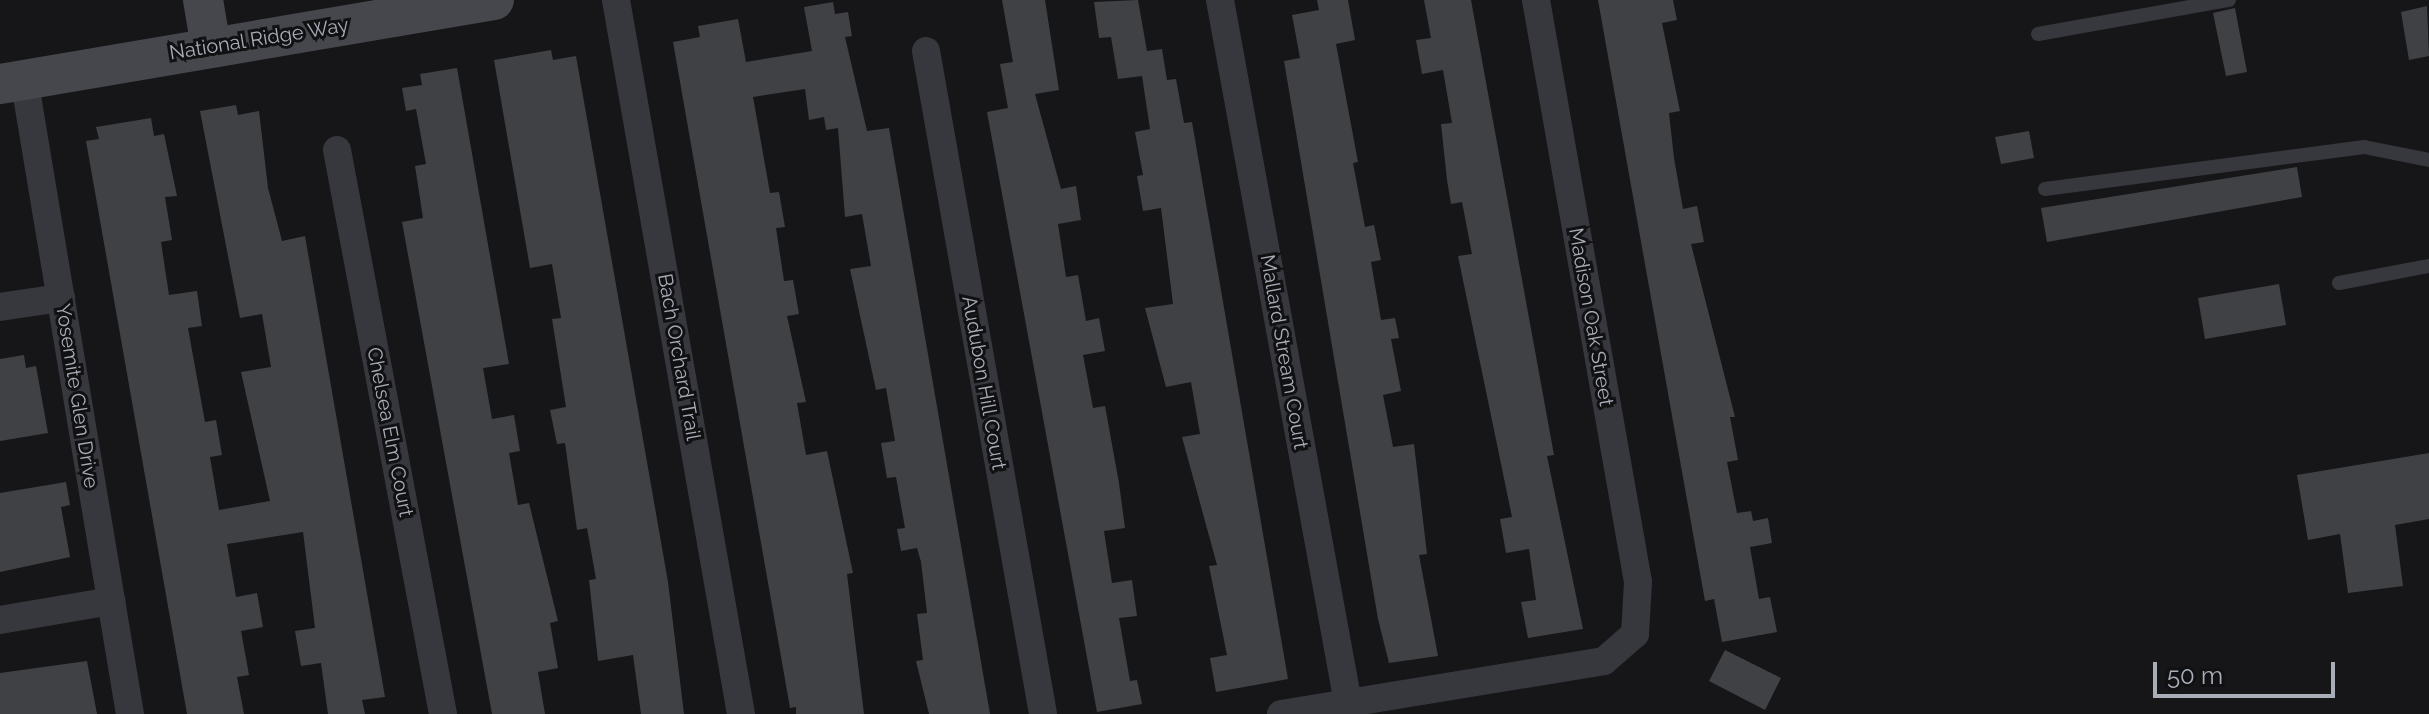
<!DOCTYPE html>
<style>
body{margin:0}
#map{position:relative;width:2429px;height:714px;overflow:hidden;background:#161618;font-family:Raleway,sans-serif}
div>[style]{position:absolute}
.building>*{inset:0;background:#404145}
.lane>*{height:14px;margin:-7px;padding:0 7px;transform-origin:7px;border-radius:7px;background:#37383d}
.street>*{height:28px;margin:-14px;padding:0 14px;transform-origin:14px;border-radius:14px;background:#37383d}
.secondary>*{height:40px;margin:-20px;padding:0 20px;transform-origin:20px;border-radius:20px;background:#45474d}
span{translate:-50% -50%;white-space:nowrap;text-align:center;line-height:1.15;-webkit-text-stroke:6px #111113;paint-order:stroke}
.street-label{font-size:20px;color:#a8adb8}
.scale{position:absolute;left:2153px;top:662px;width:182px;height:36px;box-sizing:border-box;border:4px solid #a8adb8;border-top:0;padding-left:10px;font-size:24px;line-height:28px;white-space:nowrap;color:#a8adb8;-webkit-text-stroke:6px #111113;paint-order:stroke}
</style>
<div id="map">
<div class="building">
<div style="clip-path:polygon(1002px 0,1045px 0,1059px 90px,1035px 94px,1061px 189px,1076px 186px,1081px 220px,1058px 224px,1066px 277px,1078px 275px,1086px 321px,1099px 318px,1105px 351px,1083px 355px,1093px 408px,1105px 406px,1119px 483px,1125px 528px,1104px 531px,1112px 583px,1132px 580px,1137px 616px,1119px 618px,1130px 681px,1137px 680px,1142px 704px,1097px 712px,987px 112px,1008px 108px,1000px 64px,1013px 62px)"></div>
<div style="clip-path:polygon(1138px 0,1147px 51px,1162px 49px,1167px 80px,1176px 79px,1184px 123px,1192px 122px,1288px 679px,1216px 692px,1210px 658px,1227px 655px,1209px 566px,1217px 565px,1182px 437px,1200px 434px,1191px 382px,1166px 387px,1145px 308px,1173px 304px,1161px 208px,1143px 211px,1137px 176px,1143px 175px,1135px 132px,1150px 129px,1142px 76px,1118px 79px,1111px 37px,1099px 38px,1094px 2px)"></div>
<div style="clip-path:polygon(1317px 0,1348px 0,1355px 40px,1336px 44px,1358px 162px,1353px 163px,1365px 227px,1374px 225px,1381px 260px,1371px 262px,1381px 320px,1395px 318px,1399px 338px,1391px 339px,1401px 391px,1383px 395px,1393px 447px,1414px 444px,1427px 554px,1419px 555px,1438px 656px,1389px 663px,1378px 619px,1284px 61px,1300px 58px,1292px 15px,1319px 10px)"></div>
<div style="clip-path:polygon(1424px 0,1471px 0,1554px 455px,1547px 456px,1583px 629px,1528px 638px,1521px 602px,1536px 600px,1529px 549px,1506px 553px,1500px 519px,1512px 517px,1458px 256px,1472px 254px,1462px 202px,1451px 204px,1447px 180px,1441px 124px,1452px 123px,1443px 70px,1422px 74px,1416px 40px,1431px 38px)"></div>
<div style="clip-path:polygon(1598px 0,1673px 0,1677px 20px,1662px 23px,1680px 111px,1669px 113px,1674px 158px,1683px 209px,1697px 206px,1704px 242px,1691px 244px,1735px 417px,1730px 417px,1738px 460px,1727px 462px,1737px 513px,1751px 511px,1753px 521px,1768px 518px,1772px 543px,1750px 547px,1759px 599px,1770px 597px,1777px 632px,1722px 642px,1714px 599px,1705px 601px)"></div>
<div style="clip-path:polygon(833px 2px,835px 14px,848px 12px,852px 36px,845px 37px,867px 131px,889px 128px,990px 714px,929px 714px,916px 661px,923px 660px,917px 614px,927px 613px,921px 562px,917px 548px,901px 551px,897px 529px,905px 528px,896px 477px,887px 478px,881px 443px,895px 441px,886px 388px,876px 390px,850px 269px,871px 266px,862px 214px,845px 217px,838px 128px,826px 130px,824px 117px,809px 120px,805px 89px,753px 97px,770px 193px,779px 192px,785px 227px,776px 228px,784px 281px,793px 280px,799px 314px,787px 316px,806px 402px,797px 403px,806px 455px,827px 451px,853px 573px,847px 574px,864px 714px,796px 714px,796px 707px,790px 708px,673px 42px,700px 37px,698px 26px,738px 19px,746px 62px,812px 51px,804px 7px)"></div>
<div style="clip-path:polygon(2427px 6px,2429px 56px,2409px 60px,2401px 12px)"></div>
<div style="clip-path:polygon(2235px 8px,2247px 72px,2226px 76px,2213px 13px)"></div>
<div style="clip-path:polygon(551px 50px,553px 60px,576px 56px,668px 582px,684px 714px,641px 714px,633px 655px,598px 661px,589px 580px,596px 579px,587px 528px,577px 530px,565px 443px,557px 444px,550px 410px,566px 407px,552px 319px,561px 318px,552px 264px,530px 268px,494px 60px)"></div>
<div style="clip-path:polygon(457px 68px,509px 364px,483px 368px,492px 419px,514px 415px,520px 451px,509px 453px,518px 505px,529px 503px,558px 621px,550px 623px,558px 668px,538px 672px,545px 714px,492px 714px,402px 222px,423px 218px,415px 166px,426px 164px,416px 109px,406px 111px,402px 88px,422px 85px,420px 74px)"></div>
<div style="clip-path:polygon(236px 105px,238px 115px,259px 111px,268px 188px,282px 241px,305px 236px,385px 697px,362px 700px,365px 714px,328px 714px,321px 663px,301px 666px,295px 631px,315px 628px,303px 532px,227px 544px,236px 597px,257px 593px,263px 627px,241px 631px,249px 675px,237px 677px,244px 714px,187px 714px,86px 141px,99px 139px,96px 127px,151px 118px,154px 136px,164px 134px,177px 196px,165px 197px,172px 240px,161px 242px,169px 295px,197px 291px,202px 326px,188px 328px,205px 422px,216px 420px,222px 455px,210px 457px,219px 510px,270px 501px,241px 372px,271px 367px,262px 314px,240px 318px,200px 111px)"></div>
<div style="clip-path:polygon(2029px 131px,2034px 158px,2001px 164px,1995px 137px)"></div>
<div style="clip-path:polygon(2297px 167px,2302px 197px,2047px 242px,2041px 208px)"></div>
<div style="clip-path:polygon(2279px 284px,2286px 325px,2205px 339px,2198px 298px)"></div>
<div style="clip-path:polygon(24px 355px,26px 368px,36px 366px,48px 433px,0 441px,0 359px)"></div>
<div style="clip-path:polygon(2429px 453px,2429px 519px,2395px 525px,2403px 586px,2348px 593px,2340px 534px,2308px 540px,2297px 475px)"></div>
<div style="clip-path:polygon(66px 482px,70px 505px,61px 507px,70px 557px,0 572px,0 493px)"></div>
<div style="clip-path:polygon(1725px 650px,1781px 678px,1765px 710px,1709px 681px)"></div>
<div style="clip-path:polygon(87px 661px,97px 714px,0 714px,0 673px)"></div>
</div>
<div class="lane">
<div style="left:2038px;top:34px;width:194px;rotate:-10.1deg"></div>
<div style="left:2045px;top:189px;width:322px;rotate:-7.5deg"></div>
<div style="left:2364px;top:147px;width:66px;rotate:11.3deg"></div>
<div style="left:2339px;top:283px;width:92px;rotate:-10.7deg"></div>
</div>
<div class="street">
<div style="left:616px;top:0;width:725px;rotate:80.07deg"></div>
<div style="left:1220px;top:0;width:715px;rotate:79.68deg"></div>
<div style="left:926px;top:51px;width:673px;rotate:79.99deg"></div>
<div style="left:24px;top:78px;width:645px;rotate:80.54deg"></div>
<div style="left:337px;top:150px;width:574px;rotate:79.36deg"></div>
<div style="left:0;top:307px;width:62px;rotate:-8.4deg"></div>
<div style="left:0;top:620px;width:113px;rotate:-9.7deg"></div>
<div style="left:1281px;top:714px;width:327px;rotate:-9.3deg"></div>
<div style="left:1604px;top:661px;width:41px;rotate:-41.1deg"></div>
<div style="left:1635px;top:634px;width:52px;rotate:-86.7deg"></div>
<div style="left:1638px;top:582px;width:591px;rotate:-99.94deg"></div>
</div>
<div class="secondary">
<div style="left:203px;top:0;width:48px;rotate:80.3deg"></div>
<div style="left:0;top:84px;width:501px;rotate:-9.65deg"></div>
</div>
<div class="street-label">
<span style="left:259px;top:39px;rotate:-9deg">National Ridge Way</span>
<span style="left:1591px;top:317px;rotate:80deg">Madison Oak Street</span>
<span style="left:1284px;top:352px;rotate:80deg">Mallard Stream Court</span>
<span style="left:679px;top:357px;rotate:80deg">Bach Orchard Trail</span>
<span style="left:984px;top:383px;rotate:80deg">Audubon Hill Court</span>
<span style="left:77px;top:396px;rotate:81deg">Yosemite Glen Drive</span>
<span style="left:390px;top:432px;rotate:79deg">Chelsea Elm Court</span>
</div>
<div class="scale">50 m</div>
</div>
